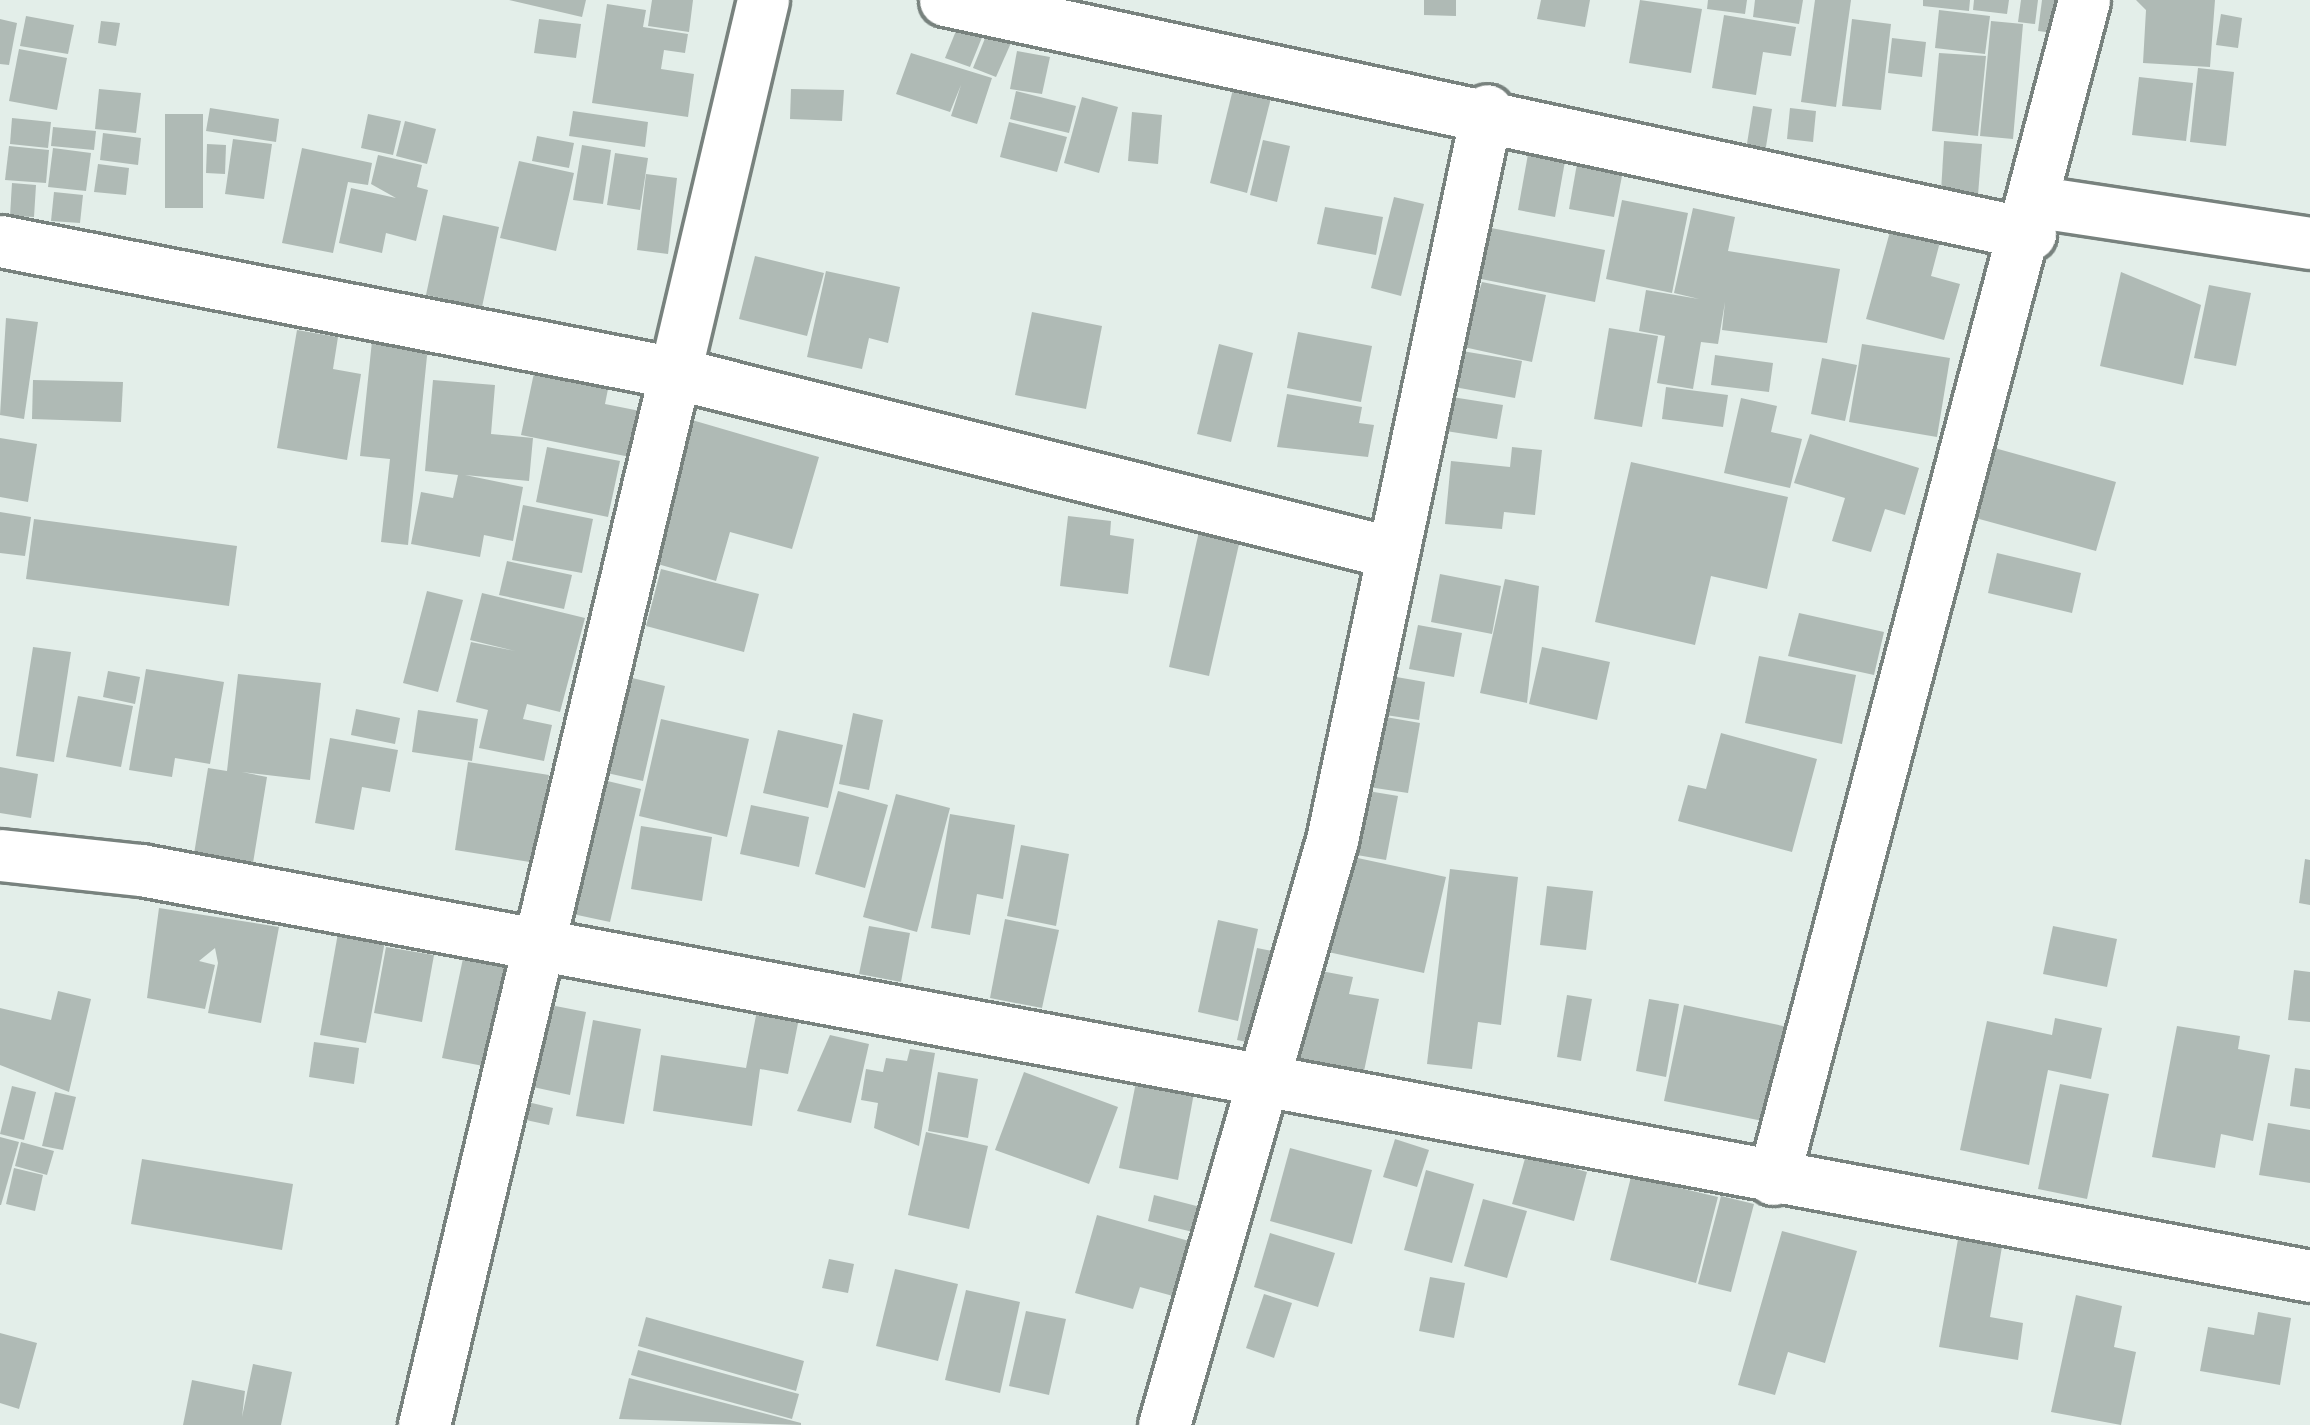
<!DOCTYPE html>
<style>
body{margin:0}
#map{position:relative;width:2310px;height:1425px;overflow:hidden;background:#e3eee9;font-family:Karla,sans-serif}
div>[style]{position:absolute}
.building>*{inset:0;background:#afbab5}
.roads{filter:drop-shadow(3px 0 #78827e) drop-shadow(-3px 0 #78827e) drop-shadow(0 3px #78827e) drop-shadow(0 -3px #78827e)}
.minor>*{height:51px;margin:-25.5px;padding:0 25.5px;transform-origin:25.5px;border-radius:25.5px;background:#fff}
span{translate:-50% -50%;white-space:nowrap;text-align:center;line-height:1.15;-webkit-text-stroke:10px #f0fbf7;paint-order:stroke}
</style>
<div id="map">
<div class="building">
<div style="clip-path:polygon(509px 0,586px 0,582px 17px)"></div>
<div style="clip-path:polygon(652px 0,693px 0,689px 32px,648px 26px)"></div>
<div style="clip-path:polygon(1424px 0,1456px 0,1456px 16px,1424px 15px)"></div>
<div style="clip-path:polygon(1541px 0,1590px 0,1585px 27px,1537px 19px)"></div>
<div style="clip-path:polygon(1640px 0,1702px 9px,1691px 73px,1629px 63px)"></div>
<div style="clip-path:polygon(1708px 0,1747px 0,1745px 14px,1707px 9px)"></div>
<div style="clip-path:polygon(1755px 0,1803px 0,1799px 24px,1753px 17px)"></div>
<div style="clip-path:polygon(1815px 0,1851px 0,1836px 107px,1801px 102px)"></div>
<div style="clip-path:polygon(1923px 0,1970px 0,1969px 11px,1923px 6px)"></div>
<div style="clip-path:polygon(1974px 0,2009px 0,2007px 14px,1973px 10px)"></div>
<div style="clip-path:polygon(2021px 0,2038px 0,2035px 24px,2018px 22px)"></div>
<div style="clip-path:polygon(2042px 0,2066px 0,2061px 34px,2038px 31px)"></div>
<div style="clip-path:polygon(2136px 0,2215px 0,2210px 67px,2143px 63px,2146px 10px)"></div>
<div style="clip-path:polygon(607px 4px,646px 10px,643px 27px,688px 34px,685px 53px,664px 50px,661px 69px,694px 74px,688px 117px,592px 103px)"></div>
<div style="clip-path:polygon(1939px 10px,1990px 16px,1985px 54px,1935px 48px)"></div>
<div style="clip-path:polygon(2221px 14px,2242px 18px,2238px 48px,2216px 45px)"></div>
<div style="clip-path:polygon(1724px 15px,1796px 27px,1791px 56px,1763px 52px,1756px 95px,1712px 88px)"></div>
<div style="clip-path:polygon(26px 16px,74px 25px,68px 54px,20px 46px)"></div>
<div style="clip-path:polygon(962px 16px,987px 25px,970px 67px,945px 58px)"></div>
<div style="clip-path:polygon(0 19px,17px 23px,9px 65px,0 64px)"></div>
<div style="clip-path:polygon(539px 19px,581px 24px,576px 58px,534px 53px)"></div>
<div style="clip-path:polygon(1852px 19px,1891px 24px,1881px 110px,1842px 106px)"></div>
<div style="clip-path:polygon(101px 21px,120px 23px,116px 46px,98px 43px)"></div>
<div style="clip-path:polygon(1991px 21px,2023px 24px,2013px 139px,1980px 136px)"></div>
<div style="clip-path:polygon(990px 26px,1014px 36px,996px 77px,973px 68px)"></div>
<div style="clip-path:polygon(1892px 38px,1926px 42px,1922px 77px,1888px 73px)"></div>
<div style="clip-path:polygon(19px 49px,67px 58px,57px 110px,9px 101px)"></div>
<div style="clip-path:polygon(1017px 51px,1050px 57px,1042px 94px,1010px 89px)"></div>
<div style="clip-path:polygon(911px 53px,992px 78px,977px 124px,951px 116px,961px 85px,950px 112px,896px 94px)"></div>
<div style="clip-path:polygon(1939px 53px,1986px 56px,1978px 136px,1932px 131px)"></div>
<div style="clip-path:polygon(2198px 68px,2234px 72px,2226px 146px,2190px 142px)"></div>
<div style="clip-path:polygon(2139px 77px,2193px 83px,2186px 141px,2132px 135px)"></div>
<div style="clip-path:polygon(1234px 85px,1272px 94px,1247px 193px,1210px 183px)"></div>
<div style="clip-path:polygon(99px 89px,141px 93px,136px 133px,95px 129px)"></div>
<div style="clip-path:polygon(791px 89px,844px 90px,842px 121px,790px 119px)"></div>
<div style="clip-path:polygon(1016px 91px,1076px 106px,1069px 133px,1010px 119px)"></div>
<div style="clip-path:polygon(1082px 97px,1118px 107px,1099px 173px,1064px 163px)"></div>
<div style="clip-path:polygon(1753px 106px,1772px 109px,1765px 153px,1746px 150px)"></div>
<div style="clip-path:polygon(210px 108px,279px 119px,276px 142px,206px 131px)"></div>
<div style="clip-path:polygon(1790px 108px,1816px 111px,1813px 142px,1787px 139px)"></div>
<div style="clip-path:polygon(573px 111px,648px 122px,645px 147px,569px 136px)"></div>
<div style="clip-path:polygon(1132px 112px,1162px 115px,1158px 164px,1128px 161px)"></div>
<div style="clip-path:polygon(165px 114px,203px 114px,203px 208px,165px 208px)"></div>
<div style="clip-path:polygon(368px 114px,401px 121px,393px 155px,361px 148px)"></div>
<div style="clip-path:polygon(12px 118px,51px 122px,48px 148px,10px 144px)"></div>
<div style="clip-path:polygon(405px 121px,436px 129px,427px 164px,396px 156px)"></div>
<div style="clip-path:polygon(1009px 122px,1067px 137px,1057px 172px,1000px 157px)"></div>
<div style="clip-path:polygon(53px 127px,96px 131px,94px 150px,51px 146px)"></div>
<div style="clip-path:polygon(103px 133px,141px 138px,138px 165px,100px 160px)"></div>
<div style="clip-path:polygon(537px 136px,574px 143px,569px 168px,532px 161px)"></div>
<div style="clip-path:polygon(233px 139px,272px 144px,264px 199px,225px 194px)"></div>
<div style="clip-path:polygon(1263px 140px,1290px 146px,1277px 202px,1250px 195px)"></div>
<div style="clip-path:polygon(1581px 141px,1627px 150px,1614px 217px,1569px 209px)"></div>
<div style="clip-path:polygon(1944px 141px,1982px 144px,1978px 195px,1941px 192px)"></div>
<div style="clip-path:polygon(1530px 143px,1567px 150px,1555px 217px,1518px 210px)"></div>
<div style="clip-path:polygon(207px 144px,226px 145px,225px 174px,206px 173px)"></div>
<div style="clip-path:polygon(582px 145px,611px 150px,603px 204px,573px 200px)"></div>
<div style="clip-path:polygon(9px 146px,49px 150px,46px 183px,5px 180px)"></div>
<div style="clip-path:polygon(53px 148px,91px 153px,86px 191px,48px 187px)"></div>
<div style="clip-path:polygon(302px 148px,372px 163px,368px 185px,348px 182px,333px 253px,282px 243px)"></div>
<div style="clip-path:polygon(615px 153px,648px 158px,640px 210px,607px 205px)"></div>
<div style="clip-path:polygon(378px 155px,422px 165px,417px 187px,428px 190px,416px 241px,386px 233px,382px 253px,339px 243px,351px 188px,396px 198px,371px 184px)"></div>
<div style="clip-path:polygon(519px 161px,574px 173px,556px 251px,500px 238px)"></div>
<div style="clip-path:polygon(98px 164px,129px 168px,126px 195px,94px 192px)"></div>
<div style="clip-path:polygon(646px 174px,677px 178px,668px 254px,637px 250px)"></div>
<div style="clip-path:polygon(12px 183px,36px 185px,34px 217px,10px 216px)"></div>
<div style="clip-path:polygon(54px 192px,83px 195px,80px 223px,51px 221px)"></div>
<div style="clip-path:polygon(1394px 197px,1424px 204px,1401px 296px,1371px 288px)"></div>
<div style="clip-path:polygon(1622px 200px,1688px 213px,1672px 293px,1606px 279px)"></div>
<div style="clip-path:polygon(1325px 207px,1383px 217px,1376px 255px,1317px 244px)"></div>
<div style="clip-path:polygon(1693px 208px,1735px 217px,1728px 251px,1840px 269px,1827px 343px,1722px 330px,1725px 302px,1718px 344px,1701px 342px,1693px 389px,1657px 383px,1665px 336px,1639px 331px,1646px 290px,1699px 299px,1674px 293px)"></div>
<div style="clip-path:polygon(443px 215px,499px 227px,482px 307px,426px 295px)"></div>
<div style="clip-path:polygon(1486px 227px,1605px 250px,1595px 302px,1476px 278px)"></div>
<div style="clip-path:polygon(1891px 228px,1940px 242px,1931px 276px,1960px 284px,1944px 340px,1866px 319px)"></div>
<div style="clip-path:polygon(755px 256px,824px 273px,807px 336px,739px 319px)"></div>
<div style="clip-path:polygon(826px 271px,900px 287px,888px 343px,869px 338px,862px 369px,807px 357px)"></div>
<div style="clip-path:polygon(2121px 272px,2201px 305px,2183px 385px,2100px 366px)"></div>
<div style="clip-path:polygon(1482px 282px,1546px 295px,1532px 362px,1450px 344px,1462px 289px,1479px 292px)"></div>
<div style="clip-path:polygon(2209px 285px,2251px 293px,2236px 366px,2194px 358px)"></div>
<div style="clip-path:polygon(1032px 312px,1102px 326px,1086px 409px,1015px 395px)"></div>
<div style="clip-path:polygon(6px 318px,38px 322px,24px 419px,0 415px)"></div>
<div style="clip-path:polygon(1609px 328px,1658px 336px,1642px 427px,1594px 419px)"></div>
<div style="clip-path:polygon(297px 330px,338px 337px,333px 369px,361px 374px,347px 460px,277px 448px)"></div>
<div style="clip-path:polygon(1298px 332px,1372px 346px,1361px 402px,1287px 388px)"></div>
<div style="clip-path:polygon(372px 341px,428px 346px,408px 545px,381px 542px,390px 459px,360px 456px)"></div>
<div style="clip-path:polygon(1219px 344px,1253px 353px,1231px 442px,1197px 434px)"></div>
<div style="clip-path:polygon(1862px 344px,1950px 358px,1937px 437px,1849px 422px)"></div>
<div style="clip-path:polygon(539px 349px,613px 364px,605px 404px,645px 412px,635px 458px,521px 435px)"></div>
<div style="clip-path:polygon(1450px 349px,1522px 361px,1515px 398px,1443px 385px)"></div>
<div style="clip-path:polygon(1715px 355px,1773px 363px,1769px 392px,1711px 385px)"></div>
<div style="clip-path:polygon(1822px 358px,1857px 365px,1845px 421px,1811px 414px)"></div>
<div style="clip-path:polygon(33px 380px,123px 382px,121px 422px,32px 419px)"></div>
<div style="clip-path:polygon(433px 380px,495px 385px,491px 434px,533px 438px,529px 481px,465px 475px,523px 487px,513px 541px,484px 535px,480px 557px,411px 544px,421px 492px,453px 498px,458px 475px,425px 471px)"></div>
<div style="clip-path:polygon(1666px 387px,1728px 395px,1723px 427px,1662px 419px)"></div>
<div style="clip-path:polygon(1287px 394px,1362px 407px,1359px 423px,1374px 425px,1368px 457px,1277px 447px)"></div>
<div style="clip-path:polygon(1439px 395px,1503px 405px,1497px 439px,1433px 429px)"></div>
<div style="clip-path:polygon(1741px 398px,1777px 406px,1771px 432px,1802px 439px,1790px 488px,1724px 473px)"></div>
<div style="clip-path:polygon(692px 420px,819px 457px,792px 549px,730px 532px,716px 581px,651px 562px)"></div>
<div style="clip-path:polygon(1810px 434px,1919px 468px,1905px 515px,1885px 509px,1871px 552px,1832px 541px,1845px 498px,1794px 483px)"></div>
<div style="clip-path:polygon(0 438px,37px 444px,28px 502px,0 497px)"></div>
<div style="clip-path:polygon(547px 447px,620px 461px,608px 517px,536px 502px)"></div>
<div style="clip-path:polygon(1512px 447px,1542px 450px,1535px 515px,1504px 512px,1502px 529px,1445px 524px,1451px 461px,1510px 467px)"></div>
<div style="clip-path:polygon(1991px 447px,2116px 482px,2096px 551px,1972px 517px)"></div>
<div style="clip-path:polygon(1631px 462px,1788px 497px,1767px 589px,1711px 576px,1695px 645px,1595px 622px)"></div>
<div style="clip-path:polygon(523px 505px,593px 519px,582px 573px,512px 560px)"></div>
<div style="clip-path:polygon(0 512px,31px 517px,25px 556px,0 553px)"></div>
<div style="clip-path:polygon(1068px 516px,1111px 521px,1110px 535px,1134px 539px,1128px 594px,1060px 586px)"></div>
<div style="clip-path:polygon(34px 519px,237px 546px,229px 606px,26px 579px)"></div>
<div style="clip-path:polygon(1201px 522px,1242px 531px,1209px 676px,1169px 667px)"></div>
<div style="clip-path:polygon(1997px 553px,2081px 573px,2072px 613px,1988px 593px)"></div>
<div style="clip-path:polygon(507px 561px,572px 575px,564px 609px,499px 595px)"></div>
<div style="clip-path:polygon(661px 569px,759px 594px,744px 652px,646px 626px)"></div>
<div style="clip-path:polygon(1440px 574px,1501px 586px,1492px 634px,1431px 622px)"></div>
<div style="clip-path:polygon(1505px 579px,1539px 586px,1527px 703px,1480px 693px)"></div>
<div style="clip-path:polygon(427px 591px,463px 600px,438px 692px,403px 683px)"></div>
<div style="clip-path:polygon(482px 593px,585px 618px,560px 712px,527px 704px,523px 719px,552px 725px,544px 761px,479px 748px,488px 710px,456px 702px,471px 642px,515px 651px,470px 640px)"></div>
<div style="clip-path:polygon(1799px 613px,1884px 632px,1874px 675px,1788px 656px)"></div>
<div style="clip-path:polygon(1418px 625px,1462px 633px,1454px 677px,1409px 669px)"></div>
<div style="clip-path:polygon(33px 647px,71px 652px,54px 762px,16px 756px)"></div>
<div style="clip-path:polygon(1542px 647px,1610px 662px,1597px 720px,1529px 704px)"></div>
<div style="clip-path:polygon(1759px 656px,1856px 675px,1842px 744px,1745px 723px)"></div>
<div style="clip-path:polygon(146px 669px,224px 682px,210px 764px,175px 758px,172px 777px,129px 770px)"></div>
<div style="clip-path:polygon(108px 671px,140px 677px,135px 704px,103px 697px)"></div>
<div style="clip-path:polygon(238px 674px,321px 683px,310px 780px,242px 772px,267px 777px,253px 863px,194px 854px,208px 768px,227px 771px)"></div>
<div style="clip-path:polygon(1379px 674px,1425px 682px,1419px 720px,1372px 713px)"></div>
<div style="clip-path:polygon(620px 675px,665px 686px,643px 781px,598px 771px)"></div>
<div style="clip-path:polygon(78px 696px,133px 706px,121px 767px,66px 757px)"></div>
<div style="clip-path:polygon(356px 709px,400px 718px,395px 744px,351px 735px)"></div>
<div style="clip-path:polygon(418px 710px,478px 719px,472px 761px,412px 752px)"></div>
<div style="clip-path:polygon(853px 713px,883px 720px,869px 790px,839px 784px)"></div>
<div style="clip-path:polygon(1374px 715px,1420px 723px,1408px 793px,1362px 786px)"></div>
<div style="clip-path:polygon(661px 719px,749px 739px,727px 837px,639px 816px)"></div>
<div style="clip-path:polygon(778px 730px,843px 745px,828px 808px,763px 793px)"></div>
<div style="clip-path:polygon(1721px 733px,1817px 759px,1792px 852px,1678px 821px,1688px 785px,1706px 789px)"></div>
<div style="clip-path:polygon(330px 738px,398px 750px,390px 792px,362px 787px,354px 830px,315px 823px)"></div>
<div style="clip-path:polygon(468px 762px,549px 775px,536px 863px,455px 850px)"></div>
<div style="clip-path:polygon(0 767px,38px 774px,31px 818px,0 813px)"></div>
<div style="clip-path:polygon(599px 779px,641px 789px,610px 922px,568px 913px)"></div>
<div style="clip-path:polygon(1362px 790px,1398px 796px,1386px 860px,1351px 854px)"></div>
<div style="clip-path:polygon(838px 791px,888px 805px,865px 888px,815px 874px)"></div>
<div style="clip-path:polygon(896px 794px,950px 808px,917px 932px,863px 917px)"></div>
<div style="clip-path:polygon(751px 805px,809px 817px,799px 867px,740px 854px)"></div>
<div style="clip-path:polygon(950px 814px,1015px 825px,1003px 899px,977px 894px,970px 935px,931px 928px)"></div>
<div style="clip-path:polygon(641px 826px,712px 837px,702px 901px,631px 889px)"></div>
<div style="clip-path:polygon(1021px 845px,1069px 854px,1056px 926px,1007px 916px)"></div>
<div style="clip-path:polygon(1339px 854px,1446px 877px,1424px 973px,1319px 950px)"></div>
<div style="clip-path:polygon(2305px 859px,2310px 860px,2310px 905px,2299px 903px)"></div>
<div style="clip-path:polygon(1450px 869px,1518px 877px,1501px 1025px,1478px 1022px,1472px 1069px,1427px 1064px)"></div>
<div style="clip-path:polygon(1547px 886px,1593px 891px,1586px 950px,1540px 945px)"></div>
<div style="clip-path:polygon(159px 908px,279px 927px,261px 1023px,208px 1013px,218px 963px,215px 948px,199px 961px,215px 965px,205px 1009px,147px 998px)"></div>
<div style="clip-path:polygon(341px 916px,388px 925px,366px 1043px,320px 1035px)"></div>
<div style="clip-path:polygon(1005px 919px,1059px 930px,1042px 1008px,990px 998px)"></div>
<div style="clip-path:polygon(1218px 920px,1258px 929px,1238px 1021px,1198px 1012px)"></div>
<div style="clip-path:polygon(869px 926px,910px 933px,901px 982px,859px 974px)"></div>
<div style="clip-path:polygon(2053px 926px,2117px 939px,2107px 987px,2043px 974px)"></div>
<div style="clip-path:polygon(386px 947px,434px 955px,422px 1022px,374px 1013px)"></div>
<div style="clip-path:polygon(1257px 948px,1292px 955px,1272px 1047px,1237px 1040px)"></div>
<div style="clip-path:polygon(465px 949px,527px 962px,504px 1070px,442px 1058px)"></div>
<div style="clip-path:polygon(1310px 969px,1353px 977px,1349px 994px,1379px 999px,1363px 1076px,1292px 1062px)"></div>
<div style="clip-path:polygon(2294px 970px,2310px 972px,2310px 1022px,2288px 1020px)"></div>
<div style="clip-path:polygon(58px 991px,91px 999px,69px 1092px,0 1065px,0 1008px,51px 1020px)"></div>
<div style="clip-path:polygon(1567px 995px,1592px 999px,1581px 1061px,1557px 1057px)"></div>
<div style="clip-path:polygon(1649px 999px,1679px 1004px,1666px 1077px,1636px 1071px)"></div>
<div style="clip-path:polygon(535px 1002px,586px 1012px,570px 1095px,519px 1084px)"></div>
<div style="clip-path:polygon(758px 1005px,800px 1013px,788px 1074px,760px 1069px,752px 1126px,653px 1111px,661px 1055px,746px 1068px)"></div>
<div style="clip-path:polygon(1684px 1005px,1802px 1030px,1783px 1125px,1664px 1101px)"></div>
<div style="clip-path:polygon(2055px 1018px,2102px 1028px,2091px 1079px,2048px 1070px,2029px 1165px,1960px 1150px,1987px 1021px,2052px 1035px)"></div>
<div style="clip-path:polygon(593px 1020px,641px 1029px,624px 1124px,576px 1116px)"></div>
<div style="clip-path:polygon(2177px 1026px,2240px 1036px,2238px 1049px,2270px 1055px,2253px 1141px,2221px 1134px,2215px 1168px,2152px 1157px)"></div>
<div style="clip-path:polygon(830px 1035px,869px 1044px,851px 1123px,797px 1111px)"></div>
<div style="clip-path:polygon(314px 1042px,359px 1048px,354px 1084px,309px 1077px)"></div>
<div style="clip-path:polygon(910px 1049px,935px 1053px,919px 1146px,874px 1128px,878px 1103px,861px 1100px,866px 1069px,883px 1072px,886px 1058px,907px 1061px)"></div>
<div style="clip-path:polygon(2295px 1068px,2310px 1070px,2310px 1109px,2290px 1106px)"></div>
<div style="clip-path:polygon(938px 1072px,978px 1079px,968px 1138px,928px 1131px)"></div>
<div style="clip-path:polygon(1024px 1072px,1118px 1107px,1089px 1184px,995px 1150px)"></div>
<div style="clip-path:polygon(1138px 1072px,1196px 1082px,1178px 1180px,1119px 1168px)"></div>
<div style="clip-path:polygon(2060px 1084px,2109px 1094px,2087px 1199px,2038px 1189px)"></div>
<div style="clip-path:polygon(12px 1086px,36px 1092px,24px 1140px,0 1134px)"></div>
<div style="clip-path:polygon(55px 1092px,76px 1097px,63px 1150px,42px 1146px)"></div>
<div style="clip-path:polygon(515px 1099px,553px 1108px,549px 1125px,512px 1117px)"></div>
<div style="clip-path:polygon(2268px 1123px,2310px 1130px,2310px 1183px,2259px 1175px)"></div>
<div style="clip-path:polygon(926px 1132px,988px 1146px,969px 1229px,908px 1215px)"></div>
<div style="clip-path:polygon(0 1137px,19px 1142px,1px 1205px,0 1205px)"></div>
<div style="clip-path:polygon(1395px 1139px,1429px 1150px,1417px 1187px,1383px 1177px)"></div>
<div style="clip-path:polygon(21px 1142px,54px 1151px,47px 1175px,15px 1166px)"></div>
<div style="clip-path:polygon(1290px 1148px,1372px 1170px,1352px 1244px,1270px 1221px)"></div>
<div style="clip-path:polygon(1526px 1155px,1587px 1172px,1574px 1221px,1512px 1204px)"></div>
<div style="clip-path:polygon(142px 1159px,293px 1184px,282px 1250px,131px 1224px)"></div>
<div style="clip-path:polygon(1635px 1161px,1684px 1173px,1680px 1188px,1718px 1197px,1696px 1283px,1610px 1260px)"></div>
<div style="clip-path:polygon(14px 1168px,43px 1175px,35px 1211px,6px 1204px)"></div>
<div style="clip-path:polygon(1426px 1170px,1474px 1184px,1452px 1263px,1404px 1250px)"></div>
<div style="clip-path:polygon(1154px 1195px,1208px 1209px,1201px 1234px,1148px 1221px)"></div>
<div style="clip-path:polygon(1721px 1196px,1754px 1204px,1731px 1292px,1698px 1284px)"></div>
<div style="clip-path:polygon(1483px 1199px,1527px 1211px,1507px 1278px,1464px 1266px)"></div>
<div style="clip-path:polygon(1097px 1215px,1189px 1241px,1173px 1296px,1140px 1287px,1133px 1309px,1075px 1293px)"></div>
<div style="clip-path:polygon(1960px 1228px,2004px 1235px,1990px 1317px,2023px 1323px,2018px 1360px,1939px 1347px)"></div>
<div style="clip-path:polygon(1782px 1231px,1857px 1251px,1825px 1363px,1788px 1352px,1775px 1395px,1738px 1385px)"></div>
<div style="clip-path:polygon(1270px 1233px,1335px 1253px,1318px 1307px,1254px 1287px)"></div>
<div style="clip-path:polygon(829px 1259px,854px 1264px,848px 1293px,822px 1288px)"></div>
<div style="clip-path:polygon(895px 1269px,958px 1284px,938px 1361px,876px 1346px)"></div>
<div style="clip-path:polygon(1430px 1277px,1465px 1283px,1454px 1338px,1419px 1331px)"></div>
<div style="clip-path:polygon(966px 1290px,1020px 1302px,1000px 1393px,945px 1380px)"></div>
<div style="clip-path:polygon(1264px 1294px,1292px 1303px,1274px 1358px,1246px 1348px)"></div>
<div style="clip-path:polygon(2076px 1295px,2122px 1306px,2114px 1347px,2136px 1352px,2121px 1425px,2051px 1412px)"></div>
<div style="clip-path:polygon(1026px 1311px,1066px 1319px,1049px 1395px,1009px 1386px)"></div>
<div style="clip-path:polygon(2258px 1312px,2291px 1318px,2280px 1385px,2200px 1371px,2208px 1327px,2254px 1335px)"></div>
<div style="clip-path:polygon(646px 1317px,804px 1361px,796px 1391px,638px 1346px)"></div>
<div style="clip-path:polygon(0 1333px,37px 1343px,19px 1409px,0 1403px)"></div>
<div style="clip-path:polygon(638px 1350px,799px 1394px,792px 1419px,631px 1375px)"></div>
<div style="clip-path:polygon(253px 1364px,292px 1372px,281px 1425px,183px 1425px,192px 1380px,245px 1391px,242px 1417px)"></div>
<div style="clip-path:polygon(629px 1378px,801px 1423px,801px 1425px,619px 1419px)"></div>
</div>
<div class="roads">
<div class="minor">
<div style="left:763px;top:0;width:383px;rotate:103.3deg"></div>
<div style="left:675px;top:373px;width:740px;rotate:14.07deg"></div>
<div style="left:945px;top:0;width:1110px;rotate:12.17deg"></div>
<div style="left:2039px;top:202px;width:274px;rotate:8.6deg"></div>
<div style="left:0;top:241px;width:688px;rotate:11.06deg"></div>
<div style="left:675px;top:373px;width:1082px;rotate:103.42deg"></div>
<div style="left:0;top:855px;width:142px;rotate:6.1deg"></div>
<div style="left:141px;top:870px;width:2207px;rotate:10.6deg"></div>
<div style="left:1773px;top:1179px;width:1219px;rotate:-75.22deg"></div>
<div style="left:1164px;top:1425px;width:609px;rotate:-73.98deg"></div>
<div style="left:1332px;top:840px;width:746px;rotate:-78.01deg"></div>
</div>
</div>
</div>
